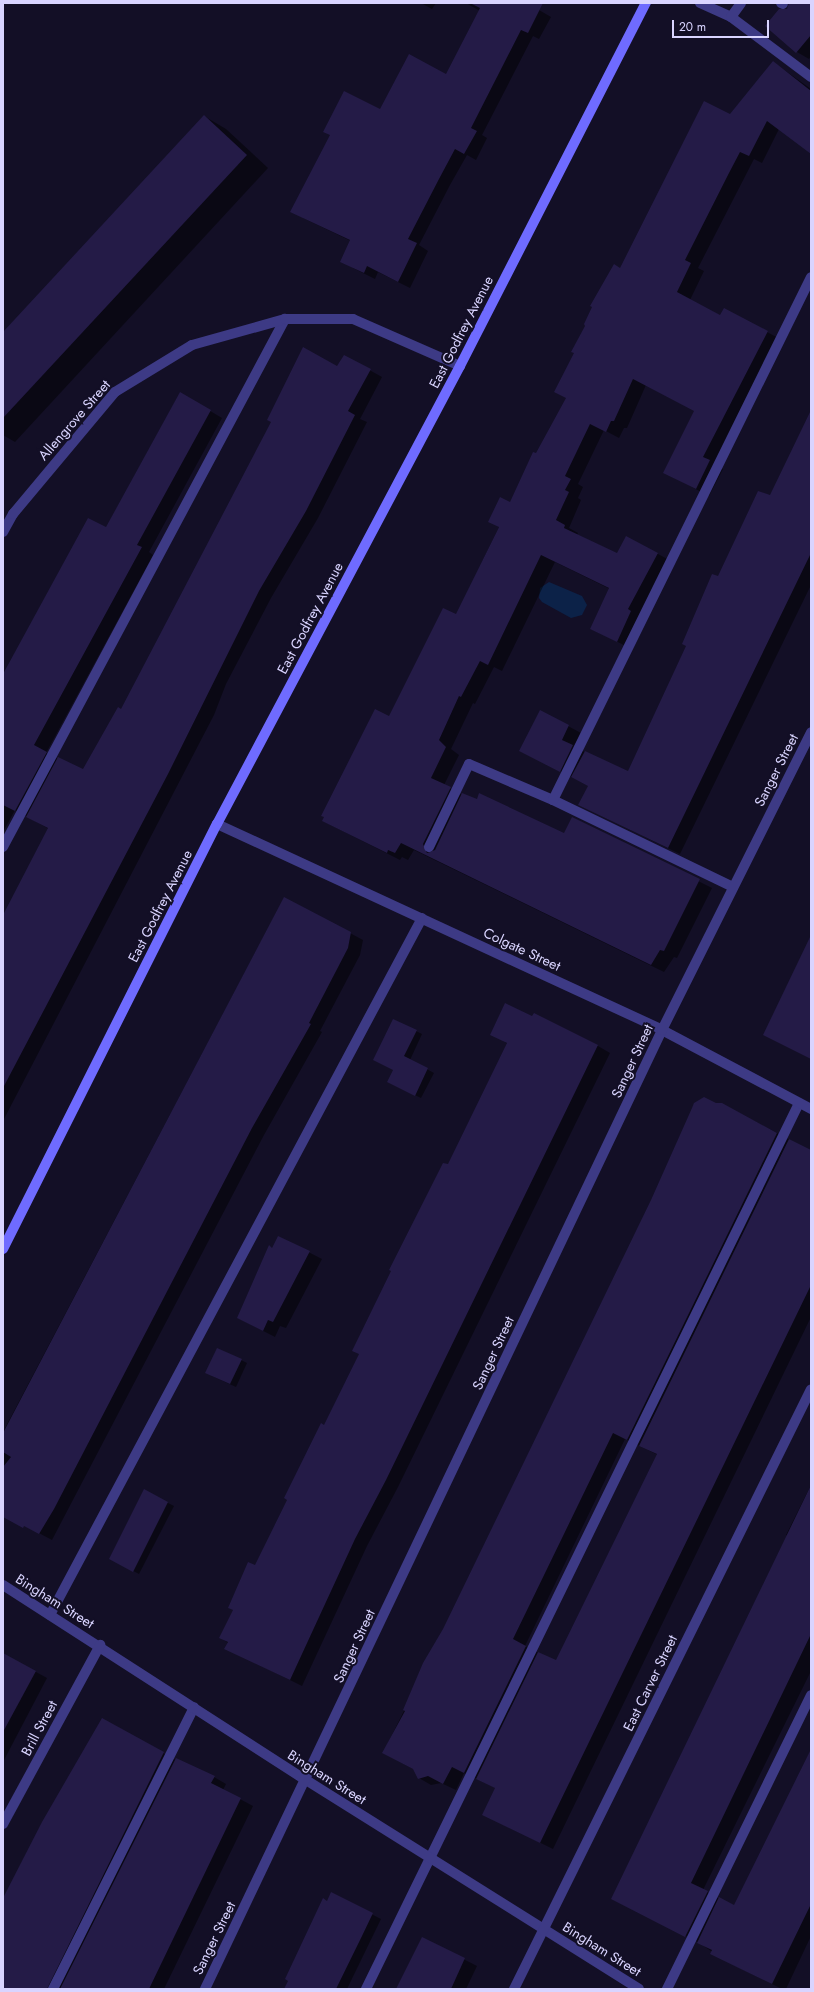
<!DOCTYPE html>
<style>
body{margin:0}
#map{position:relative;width:814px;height:1992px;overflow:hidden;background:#130f26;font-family:Jost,sans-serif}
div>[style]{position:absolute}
.water>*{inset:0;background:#0c2248}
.shadow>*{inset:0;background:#0007}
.building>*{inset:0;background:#241b47}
.lane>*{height:10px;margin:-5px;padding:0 5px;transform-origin:5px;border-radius:5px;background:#3d3a85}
.street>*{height:10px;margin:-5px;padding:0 5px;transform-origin:5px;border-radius:5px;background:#3d3a85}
.secondary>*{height:10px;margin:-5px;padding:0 5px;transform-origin:5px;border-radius:5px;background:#6f6bff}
span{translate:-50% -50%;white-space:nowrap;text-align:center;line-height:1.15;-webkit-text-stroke:4px #130f26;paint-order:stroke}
.street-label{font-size:14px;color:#d9d4ff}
.frame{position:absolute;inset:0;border:4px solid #d9d4ff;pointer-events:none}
.scale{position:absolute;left:672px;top:20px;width:97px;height:18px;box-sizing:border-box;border:2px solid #d9d4ff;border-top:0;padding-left:5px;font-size:12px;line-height:14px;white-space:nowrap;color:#d9d4ff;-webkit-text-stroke:3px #130f26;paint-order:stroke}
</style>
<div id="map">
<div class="water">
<div style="clip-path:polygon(549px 582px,582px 596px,587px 605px,582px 615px,571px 618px,542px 602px,539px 598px,540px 588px)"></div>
</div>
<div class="shadow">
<div style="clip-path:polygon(421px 3px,436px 3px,432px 9px)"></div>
<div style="clip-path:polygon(466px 3px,527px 3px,551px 17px,539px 39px,533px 36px,482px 135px,487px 138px,476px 160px,467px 155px,450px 185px,419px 245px,428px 251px,410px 288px,378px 272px,375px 279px,353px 268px,351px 241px,303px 218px,380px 110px,447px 75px,480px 11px)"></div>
<div style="clip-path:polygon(789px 3px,811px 3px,811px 56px,809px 59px,797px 52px)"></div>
<div style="clip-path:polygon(773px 62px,811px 89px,811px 153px,779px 129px,762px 163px,754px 159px,698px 268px,704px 271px,690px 300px,721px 316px,767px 332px,780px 339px,716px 465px,723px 469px,709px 496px,665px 473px,695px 411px,646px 385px,627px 428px,624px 428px,619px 438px,604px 430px,578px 484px,583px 487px,578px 498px,581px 500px,569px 528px,578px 533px,577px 535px,618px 554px,658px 554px,671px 561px,630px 648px,591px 629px,610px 589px,555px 562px,502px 671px,494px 667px,475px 704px,473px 703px,451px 749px,459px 755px,444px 785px,462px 795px,565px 835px,573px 818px,712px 888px,677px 958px,674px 957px,664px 972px,414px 850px,408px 860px,402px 857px,400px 860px,323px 821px,456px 616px,510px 504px,567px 398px,620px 269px,730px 115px)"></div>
<div style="clip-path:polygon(204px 116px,226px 129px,268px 168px,15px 442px,3px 435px,3px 334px)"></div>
<div style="clip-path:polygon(344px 356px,382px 377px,360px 419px,367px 422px,318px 518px,271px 598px,226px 684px,214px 715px,3px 1121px,3px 917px,49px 829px,15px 810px,3px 832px,3px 677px,106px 528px,180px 393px,222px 418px,149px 552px,153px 555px,46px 753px,83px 771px)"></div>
<div style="clip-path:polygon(811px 412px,811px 585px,680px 854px,579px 805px,589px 786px,520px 751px,540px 711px,581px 733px,574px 747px,629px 772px,718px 578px,771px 496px)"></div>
<div style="clip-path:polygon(284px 898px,363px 940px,360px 955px,320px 1031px,322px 1032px,264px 1135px,52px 1540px,3px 1514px,3px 1432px)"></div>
<div style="clip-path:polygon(416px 1031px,422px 1034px,410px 1060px,434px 1073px,421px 1098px,394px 1085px,394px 1070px)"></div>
<div style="clip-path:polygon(503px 1041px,598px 1046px,610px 1053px,398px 1487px,367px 1546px,302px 1686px,226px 1648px,228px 1643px,221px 1638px,234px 1610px,229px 1608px,256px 1567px,325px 1426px,508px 1044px)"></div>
<div style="clip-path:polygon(evenodd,716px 1104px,722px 1104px,811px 1151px,811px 1317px,553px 1849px,496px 1821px,496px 1788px,464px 1773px,456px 1790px,441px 1783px,431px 1785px,419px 1778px,415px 1770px,383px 1753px,444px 1630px,716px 1104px,625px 1439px,658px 1455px,557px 1662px,525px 1646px,625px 1439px)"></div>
<div style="clip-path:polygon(279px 1237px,322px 1259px,286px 1328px,280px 1326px,275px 1337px,238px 1318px)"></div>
<div style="clip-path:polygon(241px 1360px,247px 1363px,236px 1387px,212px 1376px)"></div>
<div style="clip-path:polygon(811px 1485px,811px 1671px,703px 1890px,735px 1907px,811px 1750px,811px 1936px,786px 1989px,782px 1989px,724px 1960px,698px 1942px,625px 1905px,788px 1536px,786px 1535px)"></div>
<div style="clip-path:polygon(144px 1491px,174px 1506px,139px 1574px,116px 1562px)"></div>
<div style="clip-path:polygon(3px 1654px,47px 1678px,3px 1762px)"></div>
<div style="clip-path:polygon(102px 1720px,176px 1760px,214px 1777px,226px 1784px,223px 1790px,253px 1806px,164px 1989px,3px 1989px,3px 1899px)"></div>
<div style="clip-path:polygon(332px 1894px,381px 1919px,347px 1989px,285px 1989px)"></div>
<div style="clip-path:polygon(422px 1938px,477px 1966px,466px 1989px,397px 1989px)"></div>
</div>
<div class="building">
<div style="clip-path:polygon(470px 3px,543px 3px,528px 33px,521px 30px,471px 128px,477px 131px,464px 154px,455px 149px,439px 179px,408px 239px,417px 243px,398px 282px,367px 266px,364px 273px,340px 262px,350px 240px,290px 212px,330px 135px,323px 132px,344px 91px,380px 109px,409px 54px,446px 74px,480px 8px)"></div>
<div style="clip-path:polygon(789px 3px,811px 3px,811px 35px,796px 53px,765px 26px,779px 9px,787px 9px)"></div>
<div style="clip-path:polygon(773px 61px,811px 91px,811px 154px,767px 121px,749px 156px,740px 152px,729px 173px,685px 260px,691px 263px,677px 292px,720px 315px,724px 308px,768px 331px,703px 457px,710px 460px,696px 489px,663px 473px,694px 411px,633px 379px,614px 421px,611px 421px,606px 432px,590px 424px,565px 476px,571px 479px,565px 490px,569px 492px,556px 520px,565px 525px,564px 528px,617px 553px,626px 536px,658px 553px,628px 609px,631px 611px,617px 642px,590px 629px,609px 588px,541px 555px,488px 665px,480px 661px,461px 697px,459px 696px,439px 740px,446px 747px,431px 778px,451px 787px,423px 844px,427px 853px,435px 850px,462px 793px,477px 799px,479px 793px,564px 833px,572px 817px,700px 879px,664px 951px,660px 950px,651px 965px,401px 843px,395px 853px,388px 850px,387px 853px,322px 821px,324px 817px,321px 816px,375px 709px,389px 716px,443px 608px,456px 614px,499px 527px,488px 522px,500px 497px,510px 502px,533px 452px,536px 453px,566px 398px,554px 392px,574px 353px,571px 352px,585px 326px,584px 324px,592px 307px,590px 306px,614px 264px,620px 268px,704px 101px,730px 114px)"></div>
<div style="clip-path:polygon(204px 115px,247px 155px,3px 418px,3px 332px)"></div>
<div style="clip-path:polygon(303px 347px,337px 366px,344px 355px,371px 369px,348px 411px,355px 415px,306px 511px,259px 591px,168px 774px,3px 1088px,3px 915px,48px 828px,26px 817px,58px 757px,83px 769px,118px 707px,121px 709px,271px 422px,267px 420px)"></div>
<div style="clip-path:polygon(180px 392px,211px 410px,137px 545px,142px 547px,34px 745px,47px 752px,15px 811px,3px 805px,3px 674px,88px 518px,106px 527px)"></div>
<div style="clip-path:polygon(811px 410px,811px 553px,668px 848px,578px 805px,588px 786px,571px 777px,585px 751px,628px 771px,686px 646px,682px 644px,712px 574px,718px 576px,758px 491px,770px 495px)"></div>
<div style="clip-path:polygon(540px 710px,569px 725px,562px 740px,573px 745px,560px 772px,519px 751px)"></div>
<div style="clip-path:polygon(284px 897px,351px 932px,348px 948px,309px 1023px,311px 1024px,252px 1128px,54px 1509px,39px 1534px,24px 1526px,23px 1528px,3px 1517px,3px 1467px,11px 1457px,3px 1452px,3px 1433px)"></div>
<div style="clip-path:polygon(811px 935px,811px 1059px,763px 1035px)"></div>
<div style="clip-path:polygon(505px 1003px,532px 1016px,534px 1013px,598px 1045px,386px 1480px,355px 1539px,290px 1680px,224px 1649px,228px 1642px,219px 1638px,233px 1610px,228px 1608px,248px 1562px,255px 1565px,287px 1500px,284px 1498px,321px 1423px,324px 1425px,359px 1354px,352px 1351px,391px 1271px,389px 1270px,443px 1163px,448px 1164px,507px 1043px,490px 1035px)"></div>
<div style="clip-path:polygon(393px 1019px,417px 1030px,404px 1056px,428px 1068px,415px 1096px,387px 1082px,393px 1070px,373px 1060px)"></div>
<div style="clip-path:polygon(704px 1097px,716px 1103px,722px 1103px,777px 1133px,627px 1440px,613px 1433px,513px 1639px,526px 1646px,464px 1773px,452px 1767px,443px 1784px,428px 1776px,418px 1779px,413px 1769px,382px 1753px,405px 1711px,403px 1710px,423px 1663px,443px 1629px,651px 1200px,692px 1108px,694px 1103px)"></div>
<div style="clip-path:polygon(789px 1139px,811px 1150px,811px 1285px,540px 1843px,482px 1815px,495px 1788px,476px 1779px,538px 1652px,556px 1660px,657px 1454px,639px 1446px)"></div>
<div style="clip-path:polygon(278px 1236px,310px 1251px,273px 1322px,268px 1320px,263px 1331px,237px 1318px,269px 1245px,272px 1248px)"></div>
<div style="clip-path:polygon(217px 1348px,242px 1359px,230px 1384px,205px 1373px)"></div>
<div style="clip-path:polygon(811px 1485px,811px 1634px,691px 1883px,708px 1891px,685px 1937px,611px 1899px)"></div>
<div style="clip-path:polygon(144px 1489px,168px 1502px,133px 1572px,109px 1559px)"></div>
<div style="clip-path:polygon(3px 1653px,36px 1671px,3px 1732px)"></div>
<div style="clip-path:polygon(102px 1718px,164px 1752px,47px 1989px,3px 1989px,3px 1898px,42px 1822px)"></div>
<div style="clip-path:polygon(811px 1749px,811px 1904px,772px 1984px,710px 1954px,712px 1950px,697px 1943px,719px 1897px,734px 1905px)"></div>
<div style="clip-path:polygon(176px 1758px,215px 1776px,211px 1783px,241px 1798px,149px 1989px,60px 1989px)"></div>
<div style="clip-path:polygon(331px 1892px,373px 1913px,362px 1936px,336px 1989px,284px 1989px,288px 1981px,285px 1979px,323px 1898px,327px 1901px)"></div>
<div style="clip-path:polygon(422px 1937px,465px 1958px,451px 1989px,396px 1989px)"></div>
</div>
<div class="lane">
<div style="left:700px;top:3px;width:34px;rotate:24deg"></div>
<div style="left:731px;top:17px;width:100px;rotate:36.9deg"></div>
<div style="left:781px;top:3px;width:2px;rotate:27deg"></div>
<div style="left:731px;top:17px;width:17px;rotate:-54deg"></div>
<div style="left:3px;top:847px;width:599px;rotate:-61.89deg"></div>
<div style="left:429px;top:847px;width:92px;rotate:-64.3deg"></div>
<div style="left:469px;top:764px;width:91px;rotate:23.2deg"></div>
<div style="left:733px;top:887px;width:200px;rotate:-154.2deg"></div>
<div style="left:553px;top:800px;width:583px;rotate:-63.74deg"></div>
<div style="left:50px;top:1615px;width:790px;rotate:-61.91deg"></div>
<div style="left:53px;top:1989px;width:315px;rotate:-63.4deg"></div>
<div style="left:366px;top:1989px;width:986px;rotate:-63.95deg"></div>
<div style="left:667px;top:1989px;width:327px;rotate:-63.9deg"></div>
</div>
<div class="street">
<div style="left:3px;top:532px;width:21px;rotate:-61deg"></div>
<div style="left:13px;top:514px;width:159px;rotate:-50.1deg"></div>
<div style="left:115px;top:392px;width:90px;rotate:-31.4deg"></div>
<div style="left:192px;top:345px;width:97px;rotate:-15.6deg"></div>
<div style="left:285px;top:319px;width:68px"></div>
<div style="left:353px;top:319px;width:117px;rotate:23.7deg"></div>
<div style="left:217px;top:824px;width:490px;rotate:24.8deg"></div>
<div style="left:662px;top:1030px;width:169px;rotate:27.9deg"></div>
<div style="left:3px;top:1585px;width:360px;rotate:32.8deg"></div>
<div style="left:306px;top:1780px;width:393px;rotate:32.1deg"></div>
<div style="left:3px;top:1824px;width:204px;rotate:-61.5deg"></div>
<div style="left:205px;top:1989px;width:1062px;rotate:-64.52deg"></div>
<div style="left:662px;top:1030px;width:333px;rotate:-63.4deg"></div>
<div style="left:514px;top:1989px;width:669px;rotate:-63.66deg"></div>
</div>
<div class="secondary">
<div style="left:3px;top:1249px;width:476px;rotate:-63.3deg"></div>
<div style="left:217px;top:824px;width:518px;rotate:-62.05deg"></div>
<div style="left:460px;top:366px;width:408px;rotate:-62.9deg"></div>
</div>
<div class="street-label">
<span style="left:461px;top:332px;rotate:-63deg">East Godfrey Avenue</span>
<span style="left:74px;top:420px;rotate:-49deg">Allengrove Street</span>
<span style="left:310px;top:618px;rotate:-62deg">East Godfrey Avenue</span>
<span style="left:776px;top:770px;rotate:-63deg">Sanger Street</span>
<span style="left:160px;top:906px;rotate:-63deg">East Godfrey Avenue</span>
<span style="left:522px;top:949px;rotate:25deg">Colgate Street</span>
<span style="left:632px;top:1061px;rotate:-65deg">Sanger Street</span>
<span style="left:493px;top:1353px;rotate:-65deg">Sanger Street</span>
<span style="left:55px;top:1601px;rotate:32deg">Bingham Street</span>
<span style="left:354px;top:1646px;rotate:-65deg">Sanger Street</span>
<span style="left:650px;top:1683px;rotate:-64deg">East Carver Street</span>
<span style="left:39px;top:1728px;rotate:-62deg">Brill Street</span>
<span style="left:327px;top:1777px;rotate:32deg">Bingham Street</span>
<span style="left:214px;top:1938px;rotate:-64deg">Sanger Street</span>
<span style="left:602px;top:1949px;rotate:32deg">Bingham Street</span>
</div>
<div class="frame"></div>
<div class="scale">20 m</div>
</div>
